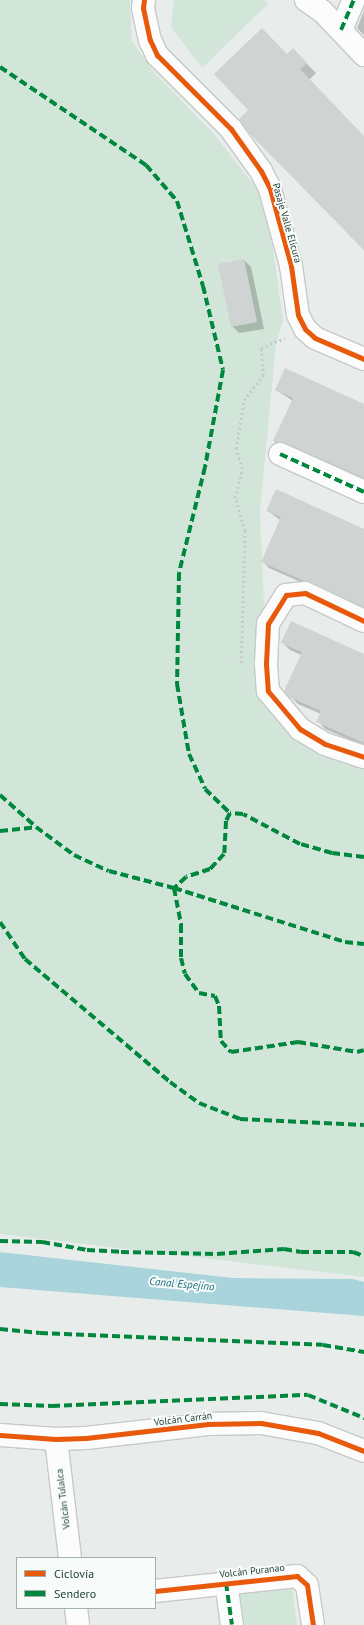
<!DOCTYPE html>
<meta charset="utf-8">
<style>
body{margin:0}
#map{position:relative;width:364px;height:1625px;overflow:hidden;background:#e8edeb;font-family:"PT Sans",sans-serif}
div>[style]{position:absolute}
.green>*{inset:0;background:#d1e6d8}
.water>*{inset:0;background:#a9d4db}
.shadow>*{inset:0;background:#0003}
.building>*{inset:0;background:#cfd4d2}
.path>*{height:2.5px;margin-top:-1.25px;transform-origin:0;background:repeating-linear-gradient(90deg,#c3ccca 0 2px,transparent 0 5px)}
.roads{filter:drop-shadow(1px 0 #c5cac8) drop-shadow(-1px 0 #c5cac8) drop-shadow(0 1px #c5cac8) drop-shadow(0 -1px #c5cac8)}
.minor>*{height:22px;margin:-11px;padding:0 11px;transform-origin:11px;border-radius:11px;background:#fcfcfc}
.quiet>*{height:4px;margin-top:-2px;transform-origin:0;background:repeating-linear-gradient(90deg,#00873e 0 8px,transparent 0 12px)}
.cycleway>*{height:5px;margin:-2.5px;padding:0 2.5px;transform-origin:2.5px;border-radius:2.5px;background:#e8590c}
span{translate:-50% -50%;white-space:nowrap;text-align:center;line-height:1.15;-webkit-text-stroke:4px #f7fbf9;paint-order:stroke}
.street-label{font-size:10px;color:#24423a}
.water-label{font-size:11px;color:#1c6f80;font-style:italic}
.legend{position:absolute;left:16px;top:1557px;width:140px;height:52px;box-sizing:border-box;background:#f7fbf9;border:1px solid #a3b1ad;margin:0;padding:5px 7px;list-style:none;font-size:12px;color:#24423a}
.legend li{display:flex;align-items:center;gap:8px;height:20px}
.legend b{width:20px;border:1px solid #a3b1ad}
</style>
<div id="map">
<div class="green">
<div style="clip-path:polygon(0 0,130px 0,132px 41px,153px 71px,213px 133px,258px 190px,272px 242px,283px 320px,276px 345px,260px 510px,266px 656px,271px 687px,319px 749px,364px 768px,364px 1277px,0 1234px)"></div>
<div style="clip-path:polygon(174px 0,264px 0,269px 3px,202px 68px,171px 27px)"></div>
<div style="clip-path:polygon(292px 1586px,297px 1625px,244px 1625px,239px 1593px)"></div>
</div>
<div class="water">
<div style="clip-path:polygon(0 1252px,233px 1278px,353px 1279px,364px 1282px,364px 1316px,0 1287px)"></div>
</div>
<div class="shadow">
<div style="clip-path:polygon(364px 11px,364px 35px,357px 28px)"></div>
<div style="clip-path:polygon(293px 50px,316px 73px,309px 80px,364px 137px,364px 250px,251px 134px,250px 110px)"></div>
<div style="clip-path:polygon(244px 260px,251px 267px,264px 329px,239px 333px,232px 326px)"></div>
<div style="clip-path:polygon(276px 390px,364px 404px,364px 481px,281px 448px,274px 441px,293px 401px)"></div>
<div style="clip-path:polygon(268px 511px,364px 530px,364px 610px,269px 568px,262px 561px,280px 520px)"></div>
<div style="clip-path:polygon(283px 643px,364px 655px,364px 746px,325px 729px,318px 721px,321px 714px,298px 704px,290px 696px,301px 655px,290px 650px)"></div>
</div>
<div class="building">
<div style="clip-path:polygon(262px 28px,287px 54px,293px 48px,307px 63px,300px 69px,364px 136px,364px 250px,251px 135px,239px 119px,248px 110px,214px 74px)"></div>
<div style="clip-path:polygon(244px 259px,257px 322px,231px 327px,218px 264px)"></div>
<div style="clip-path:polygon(285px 368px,364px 404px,364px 478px,285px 443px,273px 441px,293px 398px,275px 390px)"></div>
<div style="clip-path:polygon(276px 489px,364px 529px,364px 607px,261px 562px,281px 517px,266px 511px)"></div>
<div style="clip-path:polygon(291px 621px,364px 654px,364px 743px,316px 722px,321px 711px,289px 697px,284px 691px,302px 652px,281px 643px)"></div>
</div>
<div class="path">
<div style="left:241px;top:663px;width:132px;rotate:-88.3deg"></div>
<div style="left:245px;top:531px;width:34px;rotate:-107deg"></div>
<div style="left:235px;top:498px;width:30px;rotate:-76deg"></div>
<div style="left:242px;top:469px;width:21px;rotate:-107deg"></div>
<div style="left:236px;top:449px;width:50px;rotate:-80.7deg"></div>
<div style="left:244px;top:400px;width:31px;rotate:-52deg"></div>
<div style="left:263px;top:376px;width:28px;rotate:-94deg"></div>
<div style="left:261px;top:348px;width:26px;rotate:-23deg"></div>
</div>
<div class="roads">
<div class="minor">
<div style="left:144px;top:0;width:8px;rotate:97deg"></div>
<div style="left:143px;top:8px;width:33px;rotate:78deg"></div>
<div style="left:150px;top:40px;width:17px;rotate:65deg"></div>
<div style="left:157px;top:55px;width:105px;rotate:45deg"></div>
<div style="left:231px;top:129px;width:52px;rotate:54.5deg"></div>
<div style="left:261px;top:171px;width:20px;rotate:63deg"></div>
<div style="left:270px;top:189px;width:80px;rotate:74.7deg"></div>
<div style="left:291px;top:266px;width:49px;rotate:81.9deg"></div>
<div style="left:298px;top:315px;width:16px;rotate:63deg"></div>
<div style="left:305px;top:329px;width:13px;rotate:42deg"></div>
<div style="left:315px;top:338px;width:53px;rotate:23.2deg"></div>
<div style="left:306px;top:0;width:19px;rotate:35deg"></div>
<div style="left:322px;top:11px;width:61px;rotate:46.3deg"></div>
<div style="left:341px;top:30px;width:33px;rotate:-67deg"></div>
<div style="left:280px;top:454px;width:92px;rotate:24.3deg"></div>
<div style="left:364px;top:621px;width:65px;rotate:-154.6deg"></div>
<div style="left:305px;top:593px;width:19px;rotate:174deg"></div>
<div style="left:286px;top:595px;width:34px;rotate:122deg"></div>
<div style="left:268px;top:624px;width:40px;rotate:92.9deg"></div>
<div style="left:266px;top:664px;width:27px;rotate:86deg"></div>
<div style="left:268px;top:691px;width:50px;rotate:49.9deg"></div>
<div style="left:300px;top:729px;width:29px;rotate:31deg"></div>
<div style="left:325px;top:744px;width:41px;rotate:18.4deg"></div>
<div style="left:0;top:1435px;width:56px;rotate:4.1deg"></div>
<div style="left:56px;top:1439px;width:30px;rotate:-2deg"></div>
<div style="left:86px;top:1438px;width:123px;rotate:-6.5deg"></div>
<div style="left:208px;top:1424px;width:53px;rotate:-1.1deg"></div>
<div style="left:261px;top:1423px;width:58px;rotate:10deg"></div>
<div style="left:318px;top:1433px;width:49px;rotate:21.4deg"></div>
<div style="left:56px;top:1439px;width:120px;rotate:83.3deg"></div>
<div style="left:226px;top:1583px;width:42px;rotate:81.9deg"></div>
<div style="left:155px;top:1591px;width:143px;rotate:-6deg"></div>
<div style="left:297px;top:1576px;width:13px;rotate:42deg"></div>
<div style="left:307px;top:1585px;width:40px;rotate:81.5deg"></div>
<div style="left:76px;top:1608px;width:17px;rotate:83deg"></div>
</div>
</div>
<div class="quiet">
<div style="left:341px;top:30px;width:33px;rotate:-67deg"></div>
<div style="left:0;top:67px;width:176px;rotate:33.9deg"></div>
<div style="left:146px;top:165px;width:48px;rotate:49.3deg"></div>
<div style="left:177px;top:201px;width:89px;rotate:73deg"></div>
<div style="left:203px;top:286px;width:86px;rotate:76.6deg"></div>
<div style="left:223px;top:370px;width:99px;rotate:100.5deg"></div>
<div style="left:205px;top:467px;width:109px;rotate:103.8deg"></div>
<div style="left:179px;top:573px;width:111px;rotate:91deg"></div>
<div style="left:177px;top:684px;width:71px;rotate:80.3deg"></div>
<div style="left:189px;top:754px;width:38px;rotate:65deg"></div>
<div style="left:205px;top:789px;width:35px;rotate:44deg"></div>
<div style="left:280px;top:454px;width:92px;rotate:24.3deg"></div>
<div style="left:0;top:795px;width:48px;rotate:41.6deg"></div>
<div style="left:36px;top:827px;width:47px;rotate:36.4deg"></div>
<div style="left:74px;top:855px;width:38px;rotate:25deg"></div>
<div style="left:109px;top:871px;width:67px;rotate:14.7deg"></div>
<div style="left:174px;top:888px;width:179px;rotate:17.5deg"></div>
<div style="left:345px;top:942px;width:19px;rotate:6deg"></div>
<div style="left:0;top:831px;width:36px;rotate:-6deg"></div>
<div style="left:364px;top:857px;width:32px;rotate:-173deg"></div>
<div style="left:332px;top:853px;width:33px;rotate:-164deg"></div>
<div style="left:300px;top:844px;width:64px;rotate:-152.2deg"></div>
<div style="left:243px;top:814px;width:13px;rotate:-176deg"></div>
<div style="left:230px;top:813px;width:9px;rotate:117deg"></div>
<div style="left:226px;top:821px;width:33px;rotate:93deg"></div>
<div style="left:224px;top:854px;width:21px;rotate:133deg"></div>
<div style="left:210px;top:869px;width:25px;rotate:162deg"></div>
<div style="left:186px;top:877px;width:16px;rotate:137deg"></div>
<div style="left:174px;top:888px;width:38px;rotate:79deg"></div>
<div style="left:181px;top:925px;width:33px;rotate:90deg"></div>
<div style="left:181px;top:958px;width:16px;rotate:76deg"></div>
<div style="left:185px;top:974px;width:24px;rotate:54deg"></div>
<div style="left:199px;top:993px;width:16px;rotate:11deg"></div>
<div style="left:215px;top:996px;width:11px;rotate:68deg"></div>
<div style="left:219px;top:1006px;width:35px;rotate:87deg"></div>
<div style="left:221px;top:1041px;width:15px;rotate:48deg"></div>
<div style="left:231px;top:1052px;width:68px;rotate:-8.5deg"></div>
<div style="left:298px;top:1042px;width:60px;rotate:9.6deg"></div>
<div style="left:357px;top:1052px;width:7px;rotate:-16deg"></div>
<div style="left:0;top:922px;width:45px;rotate:56deg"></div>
<div style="left:25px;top:959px;width:190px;rotate:40.3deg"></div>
<div style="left:170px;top:1082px;width:36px;rotate:36deg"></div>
<div style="left:199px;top:1103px;width:44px;rotate:21.3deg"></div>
<div style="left:240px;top:1119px;width:124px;rotate:2.8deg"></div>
<div style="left:0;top:1241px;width:42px;rotate:1.4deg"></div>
<div style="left:42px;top:1242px;width:46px;rotate:10.1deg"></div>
<div style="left:87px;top:1250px;width:34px;rotate:3deg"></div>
<div style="left:121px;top:1252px;width:96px;rotate:1.2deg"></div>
<div style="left:217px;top:1254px;width:67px;rotate:-4.3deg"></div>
<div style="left:284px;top:1249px;width:17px;rotate:10deg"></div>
<div style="left:301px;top:1252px;width:52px"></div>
<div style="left:353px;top:1252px;width:12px;rotate:20deg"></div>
<div style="left:0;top:1329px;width:40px;rotate:5.7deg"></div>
<div style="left:40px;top:1333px;width:283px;rotate:2.4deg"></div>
<div style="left:323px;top:1345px;width:42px;rotate:9.7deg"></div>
<div style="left:0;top:1404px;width:52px;rotate:2.2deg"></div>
<div style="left:52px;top:1406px;width:256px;rotate:-2.5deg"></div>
<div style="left:308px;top:1395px;width:61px;rotate:22.3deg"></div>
<div style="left:226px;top:1583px;width:42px;rotate:81.9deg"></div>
</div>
<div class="cycleway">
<div style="left:144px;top:0;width:8px;rotate:97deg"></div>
<div style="left:143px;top:8px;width:33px;rotate:78deg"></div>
<div style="left:150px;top:40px;width:17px;rotate:65deg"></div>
<div style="left:157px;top:55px;width:105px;rotate:45deg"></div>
<div style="left:231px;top:129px;width:52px;rotate:54.5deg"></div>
<div style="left:261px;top:171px;width:20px;rotate:63deg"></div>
<div style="left:270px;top:189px;width:80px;rotate:74.7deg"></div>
<div style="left:291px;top:266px;width:49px;rotate:81.9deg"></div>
<div style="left:298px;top:315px;width:16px;rotate:63deg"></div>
<div style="left:305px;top:329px;width:13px;rotate:42deg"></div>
<div style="left:315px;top:338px;width:53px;rotate:23.2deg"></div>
<div style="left:364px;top:621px;width:65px;rotate:-154.6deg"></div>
<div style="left:305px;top:593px;width:19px;rotate:174deg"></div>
<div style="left:286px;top:595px;width:34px;rotate:122deg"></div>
<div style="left:268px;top:624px;width:40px;rotate:92.9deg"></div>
<div style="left:266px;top:664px;width:27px;rotate:86deg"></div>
<div style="left:268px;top:691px;width:50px;rotate:49.9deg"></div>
<div style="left:300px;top:729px;width:29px;rotate:31deg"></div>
<div style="left:325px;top:744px;width:41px;rotate:18.4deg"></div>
<div style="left:0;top:1435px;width:56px;rotate:4.1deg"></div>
<div style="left:56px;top:1439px;width:30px;rotate:-2deg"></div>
<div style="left:86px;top:1438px;width:123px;rotate:-6.5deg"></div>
<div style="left:208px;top:1424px;width:53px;rotate:-1.1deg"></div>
<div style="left:261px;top:1423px;width:58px;rotate:10deg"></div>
<div style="left:318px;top:1433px;width:49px;rotate:21.4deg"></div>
<div style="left:155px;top:1591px;width:143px;rotate:-6deg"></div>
<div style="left:297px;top:1576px;width:13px;rotate:42deg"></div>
<div style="left:307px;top:1585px;width:40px;rotate:81.5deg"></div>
</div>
<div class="street-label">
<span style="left:287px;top:223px;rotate:74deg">Pasaje Valle Elicura</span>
<span style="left:183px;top:1419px;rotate:-7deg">Volcán Carrán</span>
<span style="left:63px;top:1499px;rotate:-97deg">Volcán Tulalca</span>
<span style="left:252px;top:1571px;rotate:-6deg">Volcán Puranao</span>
</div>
<div class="water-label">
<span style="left:182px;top:1284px;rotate:5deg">Canal Espejino</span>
</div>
<ul class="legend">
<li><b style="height:5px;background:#e8590c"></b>Ciclovía</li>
<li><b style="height:5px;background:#00873e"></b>Sendero</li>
</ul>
</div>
